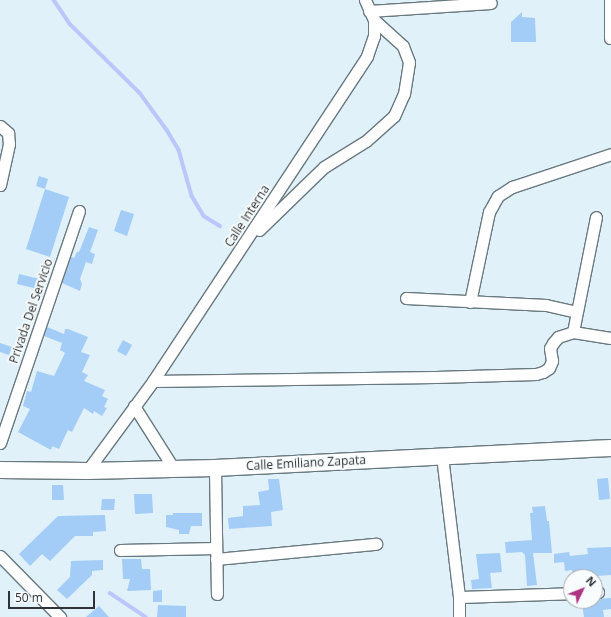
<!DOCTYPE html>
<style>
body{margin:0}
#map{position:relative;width:611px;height:617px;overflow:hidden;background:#e0f1f9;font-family:"Open Sans",sans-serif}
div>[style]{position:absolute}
.stream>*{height:3.5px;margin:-1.75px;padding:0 1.75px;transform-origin:1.75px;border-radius:1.75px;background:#bbc7fb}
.building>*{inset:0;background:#a3ccf6}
.roads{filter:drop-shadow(1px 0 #6a7980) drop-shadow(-1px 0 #6a7980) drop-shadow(0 1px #6a7980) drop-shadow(0 -1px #6a7980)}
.minor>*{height:11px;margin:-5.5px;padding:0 5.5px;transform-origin:5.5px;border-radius:5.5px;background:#fff}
.secondary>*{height:16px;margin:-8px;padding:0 8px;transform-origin:8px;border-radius:8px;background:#fff}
span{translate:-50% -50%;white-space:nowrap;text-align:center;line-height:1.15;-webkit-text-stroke:3.5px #f8fcfd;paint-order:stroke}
.street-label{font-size:12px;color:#2d3336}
.north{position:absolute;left:563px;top:569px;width:40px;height:40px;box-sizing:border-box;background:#f8fcfd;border:1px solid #a7acad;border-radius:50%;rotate:47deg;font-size:11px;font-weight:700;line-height:16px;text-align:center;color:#2d3336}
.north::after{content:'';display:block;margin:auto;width:14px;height:18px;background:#b03382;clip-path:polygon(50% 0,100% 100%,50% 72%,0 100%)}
.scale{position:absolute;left:8px;top:591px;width:87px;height:18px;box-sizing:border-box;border:2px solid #2d3336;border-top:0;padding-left:5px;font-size:12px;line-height:14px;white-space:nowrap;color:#2d3336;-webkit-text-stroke:3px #f8fcfd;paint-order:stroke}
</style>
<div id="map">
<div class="stream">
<div style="left:54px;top:0;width:29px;rotate:56deg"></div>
<div style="left:70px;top:24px;width:98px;rotate:44.6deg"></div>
<div style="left:140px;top:93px;width:46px;rotate:53.9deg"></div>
<div style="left:167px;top:130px;width:23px;rotate:59deg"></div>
<div style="left:179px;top:150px;width:48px;rotate:74.2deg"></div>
<div style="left:192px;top:196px;width:23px;rotate:59deg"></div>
<div style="left:204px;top:216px;width:19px;rotate:32deg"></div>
<div style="left:110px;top:593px;width:43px;rotate:33.7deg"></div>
</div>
<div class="building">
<div style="clip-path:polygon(522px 12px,522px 17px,535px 18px,536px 42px,511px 42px,511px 22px)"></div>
<div style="clip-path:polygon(39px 176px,48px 179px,45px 189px,36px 186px)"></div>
<div style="clip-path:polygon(45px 189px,69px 197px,50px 257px,26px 249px)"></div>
<div style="clip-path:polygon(121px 210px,134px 214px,127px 236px,114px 231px)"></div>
<div style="clip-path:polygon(89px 227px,98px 230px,90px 252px,95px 254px,92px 264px,86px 262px,80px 279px,82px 284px,80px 291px,62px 283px,71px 257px,74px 258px,77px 252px,79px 252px)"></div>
<div style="clip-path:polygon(19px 274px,40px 279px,38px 289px,17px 284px)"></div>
<div style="clip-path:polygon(47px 327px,64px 334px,65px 329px,68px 329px,88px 337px,81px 352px,90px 355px,82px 372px,88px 375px,84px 381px,105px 390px,102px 396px,108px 399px,104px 407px,107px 408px,102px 416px,94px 411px,93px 414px,84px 408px,72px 432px,68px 430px,59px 449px,52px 446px,51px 450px,18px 432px,30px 409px,23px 406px,27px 391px,31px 392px,37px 371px,54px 376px,65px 353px,60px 350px,62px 343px,44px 336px)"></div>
<div style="clip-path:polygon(123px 340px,132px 345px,126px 356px,117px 351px)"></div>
<div style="clip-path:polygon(0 343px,12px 347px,9px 355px,0 352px)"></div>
<div style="clip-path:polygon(608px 478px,610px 499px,599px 500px,597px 479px)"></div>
<div style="clip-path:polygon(268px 479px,279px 479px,283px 510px,271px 512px,272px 526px,229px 529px,228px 518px,243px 516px,243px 506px,260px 505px,258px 492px,269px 490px)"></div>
<div style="clip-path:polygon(52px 485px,63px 485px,64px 500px,52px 500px)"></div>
<div style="clip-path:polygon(134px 494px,152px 494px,153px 513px,135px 514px)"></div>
<div style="clip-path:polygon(102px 499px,115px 499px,114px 510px,101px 510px)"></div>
<div style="clip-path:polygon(545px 506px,547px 521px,549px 521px,552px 553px,533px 553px,537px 585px,527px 586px,525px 555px,522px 552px,506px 553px,505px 542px,532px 540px,530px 513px,533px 513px,532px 507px)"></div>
<div style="clip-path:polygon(173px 513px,202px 513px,202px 526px,191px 526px,189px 534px,179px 534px,179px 530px,166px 527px,166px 515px,173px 515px)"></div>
<div style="clip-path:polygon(105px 515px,106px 531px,93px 532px,93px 536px,75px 536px,50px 561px,42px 554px,30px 566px,19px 554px,58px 516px)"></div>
<div style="clip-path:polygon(611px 547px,611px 575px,579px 577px,579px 574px,573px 575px,572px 570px,565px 571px,564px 562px,554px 563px,554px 554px,569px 552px,570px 556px,588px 554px,587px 548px)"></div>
<div style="clip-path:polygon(500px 553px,502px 572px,490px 573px,492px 588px,472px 589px,471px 580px,479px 579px,476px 554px)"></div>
<div style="clip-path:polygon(122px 559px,141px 559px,142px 569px,150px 569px,151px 590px,127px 591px,130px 579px,123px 579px)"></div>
<div style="clip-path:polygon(103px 560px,103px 570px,92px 571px,92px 575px,67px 599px,57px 590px,70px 577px,71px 561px)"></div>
<div style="clip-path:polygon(162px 590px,162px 602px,153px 602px,153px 591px)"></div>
<div style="clip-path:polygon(611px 598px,611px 609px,603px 610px,604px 617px,584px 617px,582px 604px,594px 603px,595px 599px)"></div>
<div style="clip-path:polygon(158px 605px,186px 606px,186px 617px,157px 617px)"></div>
<div style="clip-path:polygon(99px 606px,109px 617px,86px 617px)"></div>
</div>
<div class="roads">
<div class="minor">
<div style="left:369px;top:11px;width:122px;rotate:-3.8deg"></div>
<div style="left:610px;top:38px;width:38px;rotate:-90deg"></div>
<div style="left:0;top:126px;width:11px;rotate:41deg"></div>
<div style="left:8px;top:133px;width:11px;rotate:85deg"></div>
<div style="left:9px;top:144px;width:42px;rotate:102.4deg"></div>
<div style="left:259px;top:230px;width:91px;rotate:-44.1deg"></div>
<div style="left:324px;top:167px;width:49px;rotate:-31.8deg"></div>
<div style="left:366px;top:141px;width:38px;rotate:-42deg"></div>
<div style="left:394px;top:116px;width:24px;rotate:-66deg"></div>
<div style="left:404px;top:94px;width:32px;rotate:-81deg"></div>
<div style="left:409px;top:62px;width:17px;rotate:-111deg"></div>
<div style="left:403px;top:46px;width:39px;rotate:-138deg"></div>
<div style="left:406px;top:298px;width:140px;rotate:2.9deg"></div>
<div style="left:546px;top:305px;width:31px;rotate:13deg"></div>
<div style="left:470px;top:302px;width:92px;rotate:-78.1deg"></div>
<div style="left:489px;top:212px;width:18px;rotate:-61deg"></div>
<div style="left:498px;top:196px;width:17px;rotate:-33deg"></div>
<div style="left:512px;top:187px;width:104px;rotate:-18.4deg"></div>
<div style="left:573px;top:332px;width:38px;rotate:9deg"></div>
<div style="left:153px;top:381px;width:282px;rotate:-0.8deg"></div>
<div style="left:435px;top:377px;width:101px;rotate:-1.7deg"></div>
<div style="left:536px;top:374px;width:7px;rotate:-16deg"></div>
<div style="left:543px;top:372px;width:7px;rotate:-34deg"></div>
<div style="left:549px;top:368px;width:8px;rotate:-67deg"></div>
<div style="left:552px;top:361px;width:13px;rotate:-99deg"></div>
<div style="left:550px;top:348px;width:6px;rotate:-59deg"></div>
<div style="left:553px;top:343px;width:8px;rotate:-50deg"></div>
<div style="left:558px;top:337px;width:16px;rotate:-18deg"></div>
<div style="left:573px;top:332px;width:117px;rotate:-78.7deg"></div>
<div style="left:134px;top:406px;width:75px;rotate:57.6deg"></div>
<div style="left:0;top:443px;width:245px;rotate:-71.2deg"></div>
<div style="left:442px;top:456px;width:142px;rotate:83.1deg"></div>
<div style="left:459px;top:597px;width:20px;rotate:90deg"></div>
<div style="left:215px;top:468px;width:126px;rotate:89.1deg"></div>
<div style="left:87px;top:471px;width:112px;rotate:-53.7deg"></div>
<div style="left:153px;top:381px;width:389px;rotate:-56.6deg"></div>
<div style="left:367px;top:56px;width:21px;rotate:-71deg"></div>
<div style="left:374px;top:36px;width:16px;rotate:-90deg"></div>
<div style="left:374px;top:20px;width:22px;rotate:-114deg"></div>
<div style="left:120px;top:550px;width:96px;rotate:-1.2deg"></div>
<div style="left:0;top:556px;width:86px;rotate:45.5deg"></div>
<div style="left:216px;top:559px;width:161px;rotate:-5.4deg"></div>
<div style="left:595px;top:592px;width:3px"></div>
<div style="left:459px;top:597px;width:112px;rotate:-2deg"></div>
</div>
<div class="secondary">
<div style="left:0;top:470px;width:87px;rotate:0.7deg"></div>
<div style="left:87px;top:471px;width:128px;rotate:-1.3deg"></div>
<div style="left:215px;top:468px;width:397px;rotate:-2.9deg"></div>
</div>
</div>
<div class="street-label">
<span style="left:247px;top:216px;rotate:-57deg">Calle Interna</span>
<span style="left:31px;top:311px;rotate:-71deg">Privada Del Servicio</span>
<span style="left:306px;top:463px;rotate:-3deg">Calle Emiliano Zapata</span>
</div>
<div class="north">N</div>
<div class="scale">50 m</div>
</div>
